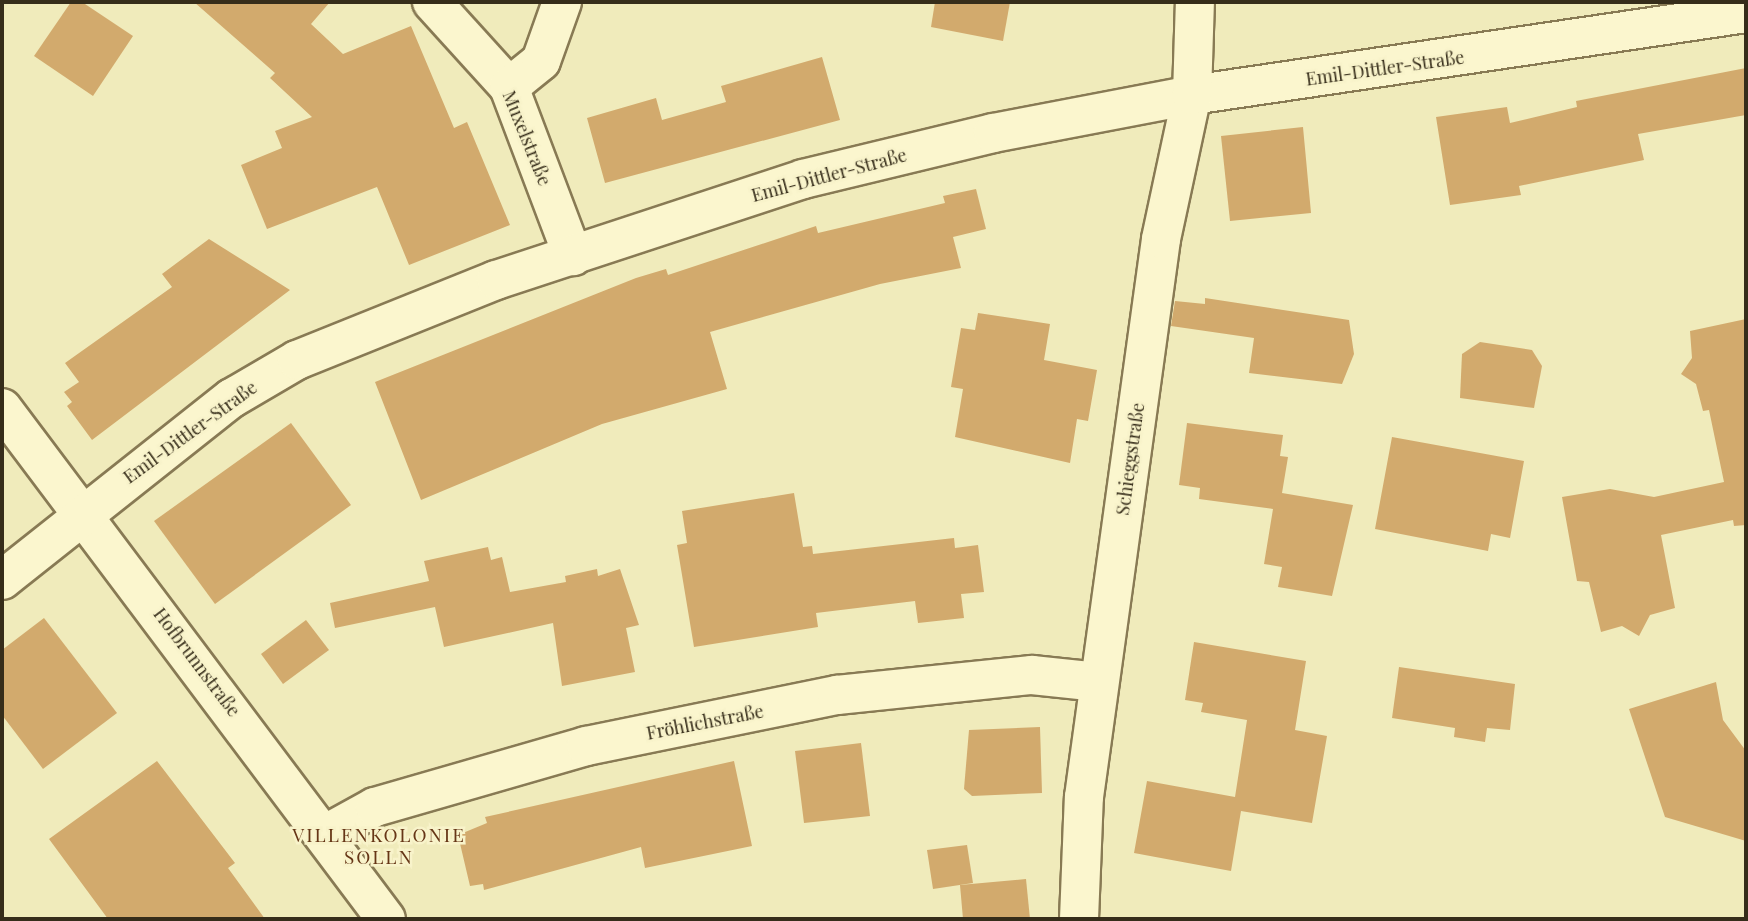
<!DOCTYPE html>
<meta charset="utf-8">
<style>
body{margin:0}
#map{position:relative;width:1748px;height:921px;overflow:hidden;background:#f0ebbb;font-family:"Playfair Display",serif}
div>[style]{position:absolute}
.building>*{inset:0;background:#d2aa6d}
.roads{filter:drop-shadow(2px 0 #887a54) drop-shadow(-2px 0 #887a54) drop-shadow(0 2px #887a54) drop-shadow(0 -2px #887a54)}
.minor>*{height:38px;margin:-19px;padding:0 19px;transform-origin:19px;border-radius:19px;background:#fbf6ce}
span{translate:-50% -50%;white-space:nowrap;text-align:center;line-height:1.15;-webkit-text-stroke:5px #f8f3ca;paint-order:stroke}
.street-label{font-size:18px;color:#362d1a}
.neighbourhood-label{font-size:19px;color:#663616;letter-spacing:2px}
.frame{position:absolute;inset:0;border:4px solid #362d1a;pointer-events:none}
</style>
<div id="map">
<div class="building">
<div style="clip-path:polygon(71px 2px,82px 2px,133px 36px,93px 96px,34px 56px)"></div>
<div style="clip-path:polygon(194px 2px,330px 2px,311px 24px,343px 54px,411px 26px,454px 128px,467px 122px,510px 225px,409px 265px,377px 187px,267px 229px,241px 165px,282px 148px,275px 131px,312px 117px,270px 78px,275px 73px)"></div>
<div style="clip-path:polygon(935px 2px,1010px 2px,1003px 41px,931px 27px)"></div>
<div style="clip-path:polygon(822px 57px,840px 120px,605px 183px,587px 118px,656px 98px,662px 120px,726px 102px,721px 86px)"></div>
<div style="clip-path:polygon(1746px 68px,1746px 115px,1638px 134px,1644px 160px,1519px 186px,1521px 195px,1450px 205px,1436px 117px,1507px 107px,1510px 123px,1577px 107px,1576px 101px)"></div>
<div style="clip-path:polygon(1303px 127px,1311px 213px,1230px 221px,1221px 136px)"></div>
<div style="clip-path:polygon(976px 189px,986px 229px,953px 237px,961px 268px,880px 284px,710px 332px,727px 389px,602px 424px,421px 500px,375px 382px,636px 278px,666px 269px,668px 275px,816px 226px,818px 233px,945px 203px,943px 196px)"></div>
<div style="clip-path:polygon(209px 239px,290px 290px,92px 440px,67px 406px,72px 402px,64px 392px,79px 382px,65px 363px,172px 287px,162px 274px)"></div>
<div style="clip-path:polygon(1205px 298px,1349px 320px,1354px 354px,1342px 384px,1249px 373px,1254px 338px,1171px 326px,1175px 301px,1205px 304px)"></div>
<div style="clip-path:polygon(978px 313px,1050px 324px,1044px 360px,1097px 370px,1088px 421px,1077px 419px,1070px 463px,955px 437px,963px 389px,951px 387px,961px 328px,975px 330px)"></div>
<div style="clip-path:polygon(1746px 319px,1746px 525px,1734px 526px,1733px 520px,1661px 535px,1675px 608px,1650px 615px,1639px 636px,1622px 626px,1601px 632px,1589px 582px,1577px 581px,1562px 497px,1610px 489px,1654px 497px,1724px 482px,1709px 410px,1703px 411px,1696px 384px,1681px 374px,1692px 358px,1690px 331px)"></div>
<div style="clip-path:polygon(1480px 342px,1532px 350px,1542px 366px,1534px 408px,1460px 398px,1462px 354px)"></div>
<div style="clip-path:polygon(291px 423px,351px 505px,215px 604px,154px 521px)"></div>
<div style="clip-path:polygon(1187px 423px,1283px 435px,1280px 456px,1288px 457px,1282px 493px,1353px 505px,1332px 596px,1278px 587px,1282px 567px,1264px 564px,1273px 509px,1199px 499px,1200px 488px,1179px 485px)"></div>
<div style="clip-path:polygon(1392px 437px,1524px 461px,1510px 538px,1491px 534px,1488px 551px,1375px 529px)"></div>
<div style="clip-path:polygon(794px 493px,803px 547px,812px 546px,813px 554px,954px 538px,955px 548px,978px 545px,984px 592px,961px 594px,964px 618px,918px 623px,915px 601px,816px 613px,818px 627px,694px 647px,677px 545px,687px 543px,682px 511px)"></div>
<div style="clip-path:polygon(488px 547px,491px 560px,502px 557px,510px 592px,566px 582px,565px 576px,597px 569px,598px 576px,620px 569px,639px 625px,626px 628px,635px 672px,562px 686px,553px 623px,444px 647px,435px 607px,335px 628px,330px 603px,429px 581px,424px 561px)"></div>
<div style="clip-path:polygon(44px 618px,117px 713px,43px 769px,2px 715px,2px 650px)"></div>
<div style="clip-path:polygon(306px 620px,329px 650px,283px 684px,261px 654px)"></div>
<div style="clip-path:polygon(1194px 642px,1306px 661px,1295px 730px,1327px 736px,1312px 823px,1241px 811px,1231px 871px,1134px 853px,1147px 781px,1235px 797px,1247px 720px,1201px 712px,1203px 703px,1185px 700px)"></div>
<div style="clip-path:polygon(1399px 667px,1515px 684px,1510px 730px,1487px 728px,1485px 742px,1454px 737px,1455px 728px,1392px 718px)"></div>
<div style="clip-path:polygon(1716px 682px,1723px 720px,1746px 751px,1746px 841px,1665px 817px,1629px 709px)"></div>
<div style="clip-path:polygon(1040px 727px,1042px 793px,972px 796px,964px 789px,969px 730px)"></div>
<div style="clip-path:polygon(861px 743px,870px 816px,804px 823px,795px 751px)"></div>
<div style="clip-path:polygon(157px 761px,235px 863px,228px 868px,265px 919px,108px 919px,49px 839px)"></div>
<div style="clip-path:polygon(734px 761px,752px 846px,645px 868px,641px 847px,484px 890px,483px 884px,470px 886px,458px 835px,487px 823px,485px 817px)"></div>
<div style="clip-path:polygon(967px 845px,973px 883px,933px 889px,927px 850px)"></div>
<div style="clip-path:polygon(1026px 879px,1030px 919px,963px 919px,960px 885px)"></div>
</div>
<div class="roads">
<div class="minor">
<div style="left:432px;top:2px;width:115px;rotate:47.8deg"></div>
<div style="left:509px;top:87px;width:181px;rotate:69.3deg"></div>
<div style="left:509px;top:87px;width:41px;rotate:-39.1deg"></div>
<div style="left:541px;top:61px;width:63px;rotate:-70.4deg"></div>
<div style="left:2px;top:408px;width:639px;rotate:53.08deg"></div>
<div style="left:2px;top:580px;width:293px;rotate:-38.4deg"></div>
<div style="left:232px;top:398px;width:75px;rotate:-30.3deg"></div>
<div style="left:297px;top:360px;width:214px;rotate:-21.9deg"></div>
<div style="left:496px;top:280px;width:323px;rotate:-18.2deg"></div>
<div style="left:803px;top:179px;width:195px;rotate:-13.6deg"></div>
<div style="left:993px;top:133px;width:203px;rotate:-10.8deg"></div>
<div style="left:1192px;top:95px;width:560px;rotate:-8.42deg"></div>
<div style="left:326px;top:834px;width:56px;rotate:-28.9deg"></div>
<div style="left:375px;top:807px;width:220px;rotate:-16.1deg"></div>
<div style="left:586px;top:746px;width:256px;rotate:-11.5deg"></div>
<div style="left:837px;top:695px;width:196px;rotate:-5.9deg"></div>
<div style="left:1032px;top:675px;width:67px;rotate:6deg"></div>
<div style="left:1079px;top:919px;width:122px;rotate:-87.7deg"></div>
<div style="left:1084px;top:797px;width:563px;rotate:-82.14deg"></div>
<div style="left:1161px;top:239px;width:147px;rotate:-77.9deg"></div>
<div style="left:1192px;top:95px;width:93px;rotate:-88.2deg"></div>
</div>
</div>
<div class="street-label">
<span style="left:1385px;top:68px;rotate:-8deg">Emil-Dittler-Straße</span>
<span style="left:527px;top:138px;rotate:68deg">Muxelstraße</span>
<span style="left:829px;top:175px;rotate:-15deg">Emil-Dittler-Straße</span>
<span style="left:190px;top:432px;rotate:-36deg">Emil-Dittler-Straße</span>
<span style="left:1130px;top:459px;rotate:-82deg">Schieggstraße</span>
<span style="left:197px;top:662px;rotate:53deg">Hofbrunnstraße</span>
<span style="left:705px;top:722px;rotate:-11deg">Fröhlichstraße</span>
</div>
<div class="neighbourhood-label">
<span style="left:379px;top:846px">VILLENKOLONIE<br>SOLLN</span>
</div>
<div class="frame"></div>
</div>
